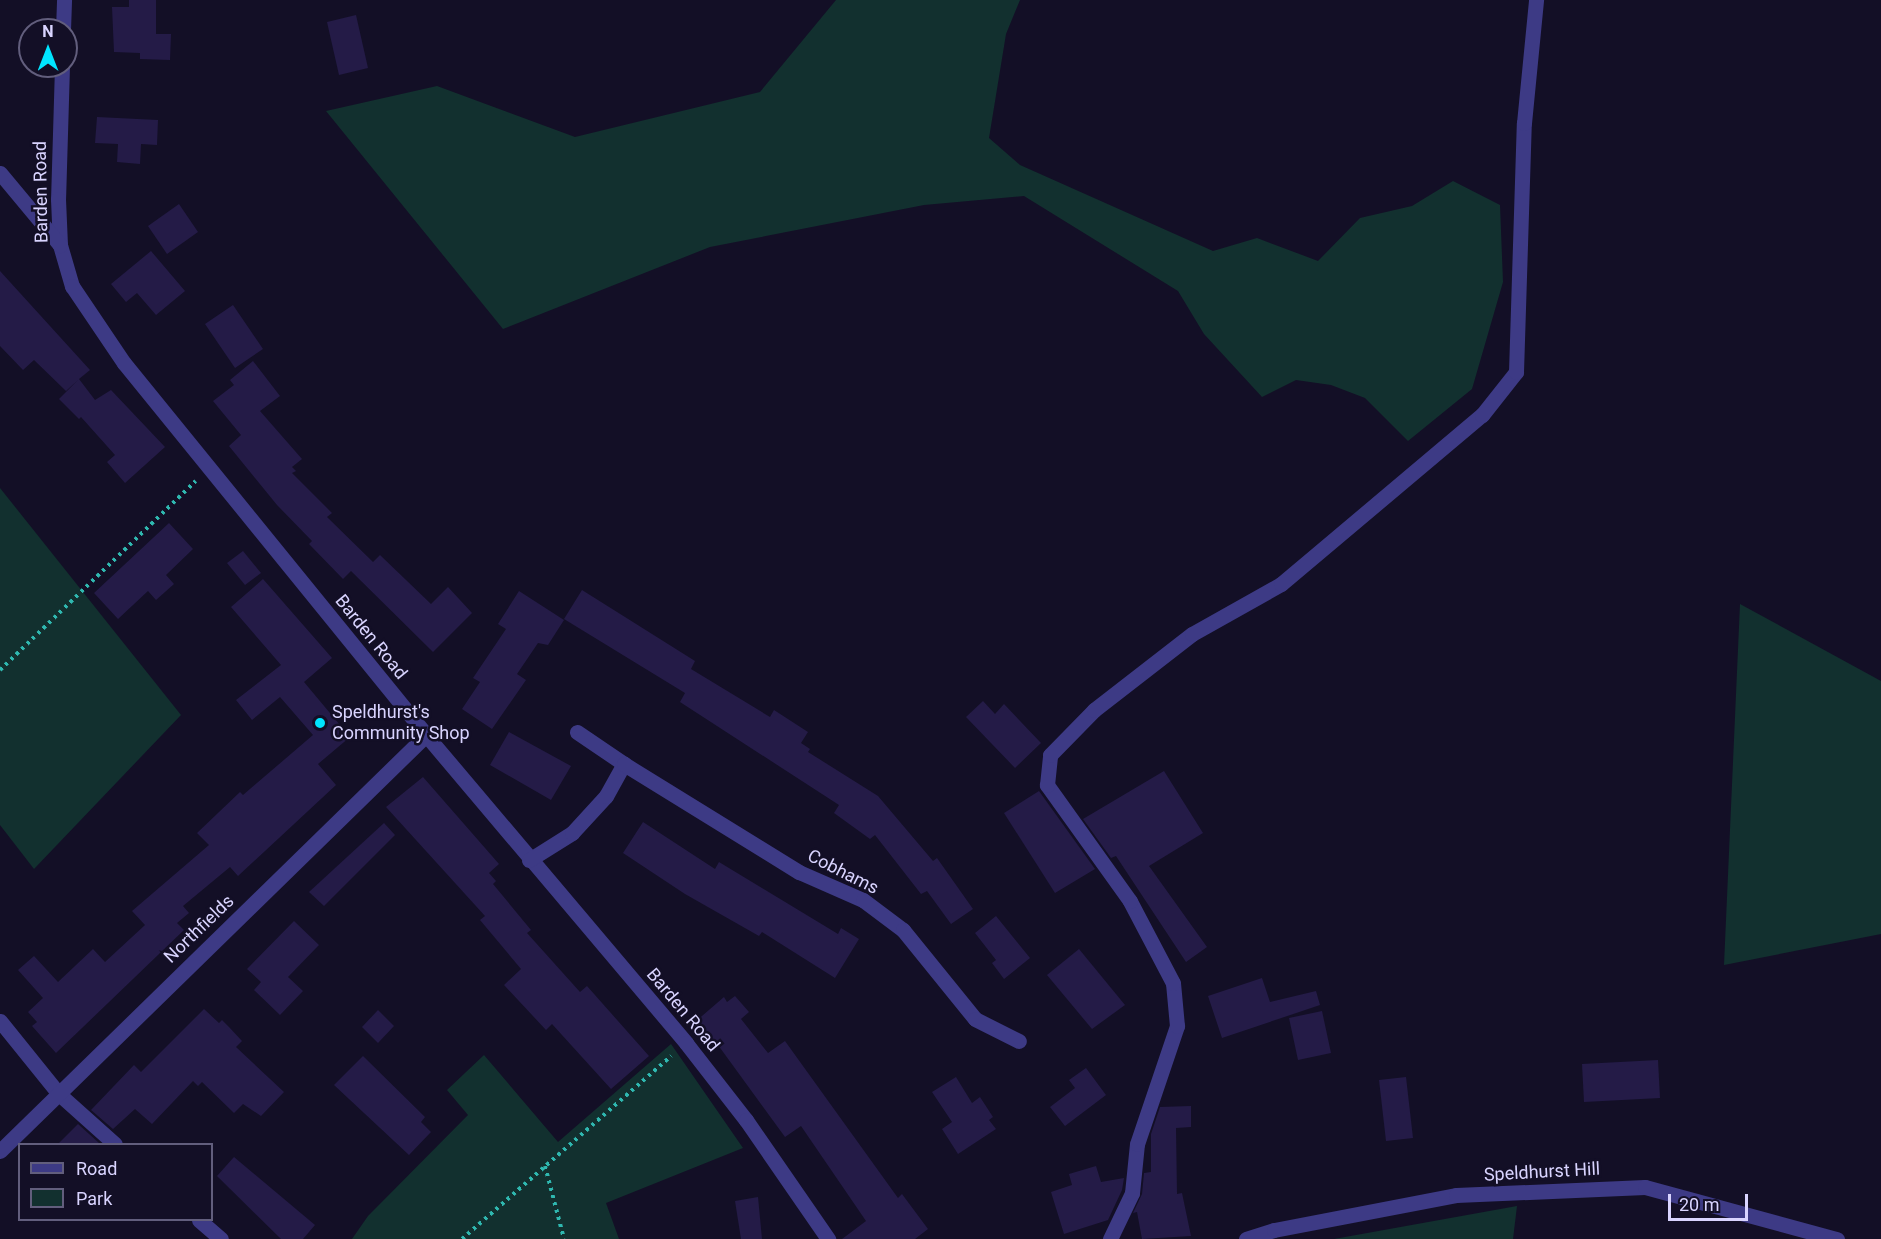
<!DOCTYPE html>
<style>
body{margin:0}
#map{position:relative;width:1881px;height:1239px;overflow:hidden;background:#130f26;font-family:Roboto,sans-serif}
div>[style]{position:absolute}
.green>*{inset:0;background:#12302f}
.building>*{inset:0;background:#241b47}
.path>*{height:4px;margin-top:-2px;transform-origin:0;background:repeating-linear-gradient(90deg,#2fb8b0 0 3px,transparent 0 7.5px)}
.minor>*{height:15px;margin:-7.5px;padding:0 7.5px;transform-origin:7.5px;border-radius:7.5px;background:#3d3a85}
.dots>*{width:16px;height:16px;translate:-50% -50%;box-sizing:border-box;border:3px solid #130f26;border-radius:50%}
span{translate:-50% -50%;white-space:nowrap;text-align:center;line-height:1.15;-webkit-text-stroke:5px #130f26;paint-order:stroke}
.street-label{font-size:18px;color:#d9d4ff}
.poi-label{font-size:18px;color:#d9d4ff}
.left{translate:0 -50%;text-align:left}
.legend{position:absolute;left:18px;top:1143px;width:195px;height:78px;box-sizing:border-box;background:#130f26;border:2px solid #625e7d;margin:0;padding:8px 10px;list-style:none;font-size:18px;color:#d9d4ff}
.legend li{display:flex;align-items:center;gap:12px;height:30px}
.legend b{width:30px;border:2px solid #625e7d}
.north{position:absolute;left:18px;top:18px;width:60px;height:60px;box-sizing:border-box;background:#130f26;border:2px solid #625e7d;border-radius:50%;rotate:0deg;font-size:16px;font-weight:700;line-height:24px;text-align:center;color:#d9d4ff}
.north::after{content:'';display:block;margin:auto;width:21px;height:27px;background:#00e5ff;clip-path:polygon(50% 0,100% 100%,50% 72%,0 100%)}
.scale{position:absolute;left:1668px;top:1194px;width:80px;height:27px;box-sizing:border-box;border:3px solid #d9d4ff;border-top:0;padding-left:8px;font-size:18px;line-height:21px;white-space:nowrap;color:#d9d4ff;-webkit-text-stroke:4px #130f26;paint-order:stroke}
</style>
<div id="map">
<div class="green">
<div style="clip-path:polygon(836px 0,1020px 0,1006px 34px,989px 138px,1020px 165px,1213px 251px,1257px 238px,1318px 261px,1360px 218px,1412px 206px,1453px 181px,1500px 205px,1503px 282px,1472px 389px,1408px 441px,1365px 398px,1331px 385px,1296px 380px,1262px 397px,1204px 334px,1178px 291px,1024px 196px,924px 205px,710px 247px,503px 329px,326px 111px,437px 86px,575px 137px,760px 92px)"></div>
<div style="clip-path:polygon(0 488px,181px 715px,34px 869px,0 825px)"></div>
<div style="clip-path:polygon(1740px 604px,1881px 681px,1881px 934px,1724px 965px)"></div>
<div style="clip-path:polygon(671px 1044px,743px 1148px,606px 1203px,619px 1239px,352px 1239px,368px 1216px,468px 1115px,447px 1090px,484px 1055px,558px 1142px)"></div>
<div style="clip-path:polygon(1517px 1206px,1513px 1239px,1334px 1239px)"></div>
</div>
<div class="building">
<div style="clip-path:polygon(129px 0,156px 0,156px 34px,171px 34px,170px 60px,140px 59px,140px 53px,114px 52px,112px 7px,129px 7px)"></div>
<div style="clip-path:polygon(356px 15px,368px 68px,339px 75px,327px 22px)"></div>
<div style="clip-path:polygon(97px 117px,158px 120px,157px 145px,141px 144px,140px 164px,117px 162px,118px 144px,95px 143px)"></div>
<div style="clip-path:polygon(179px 204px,198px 232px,167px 254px,148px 226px)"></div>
<div style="clip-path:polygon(151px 251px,185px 291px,156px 315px,137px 293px,126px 302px,111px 284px)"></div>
<div style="clip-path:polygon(0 271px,90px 370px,79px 379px,95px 400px,111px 390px,165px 447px,125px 483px,107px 462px,115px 455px,81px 417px,79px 419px,59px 399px,78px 380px,66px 391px,34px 360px,23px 370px,0 346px)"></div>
<div style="clip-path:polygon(233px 305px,263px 349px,235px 368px,205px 324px)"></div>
<div style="clip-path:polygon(253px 361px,280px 396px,260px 411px,302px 459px,292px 467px,296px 471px,292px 473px,332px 513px,327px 517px,373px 562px,380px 555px,431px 604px,448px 587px,472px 613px,433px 652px,351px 571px,343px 579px,309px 544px,312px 541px,277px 505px,229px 446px,241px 435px,213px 401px,234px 385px,230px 380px)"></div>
<div style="clip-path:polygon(169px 523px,193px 549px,166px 575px,174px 584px,156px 600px,148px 591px,118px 619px,94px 593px)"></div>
<div style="clip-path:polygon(243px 551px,261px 573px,245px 585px,227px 563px)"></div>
<div style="clip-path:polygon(263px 579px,332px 658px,304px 682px,350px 737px,318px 764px,336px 785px,238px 876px,230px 867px,183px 906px,189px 913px,177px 923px,184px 930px,56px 1053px,32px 1026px,37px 1022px,28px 1012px,43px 998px,18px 970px,34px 956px,58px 982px,93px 949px,105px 962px,145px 925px,132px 911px,209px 845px,197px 833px,240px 792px,243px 795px,313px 735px,280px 697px,252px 720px,236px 700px,281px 665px,231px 607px)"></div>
<div style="clip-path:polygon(582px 590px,695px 661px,691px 669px,770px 717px,774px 710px,808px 732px,801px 743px,810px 749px,808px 752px,878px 796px,933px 861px,937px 858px,973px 909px,951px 924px,927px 891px,921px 894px,875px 835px,870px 839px,834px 813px,839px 805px,680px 702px,685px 693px,564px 619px)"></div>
<div style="clip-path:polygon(519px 591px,564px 620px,548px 645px,538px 643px,517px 674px,526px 680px,492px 729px,462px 709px,480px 682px,473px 678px,506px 629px,498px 624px)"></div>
<div style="clip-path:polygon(983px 701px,995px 714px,1004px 704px,1041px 743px,1015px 768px,966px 717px)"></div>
<div style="clip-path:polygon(509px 732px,571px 766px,551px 800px,490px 765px)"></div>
<div style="clip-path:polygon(1164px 771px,1203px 833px,1149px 866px,1207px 947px,1186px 962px,1116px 856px,1111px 858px,1083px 819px)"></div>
<div style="clip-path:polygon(423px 777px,499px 864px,489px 873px,496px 881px,493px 884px,531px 930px,527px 933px,580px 992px,587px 986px,649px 1056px,611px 1089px,552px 1024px,546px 1030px,504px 985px,521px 969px,480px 920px,485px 916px,386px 807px)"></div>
<div style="clip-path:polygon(1039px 791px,1095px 869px,1055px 893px,1004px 813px)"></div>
<div style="clip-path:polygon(643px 822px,715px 869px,719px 862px,838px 934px,841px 928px,859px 939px,835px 978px,762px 932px,759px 936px,685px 894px,623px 853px)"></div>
<div style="clip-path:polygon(384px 823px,395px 835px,324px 906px,309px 892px)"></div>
<div style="clip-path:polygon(996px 916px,1030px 958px,1004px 979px,992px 963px,996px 960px,975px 933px)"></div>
<div style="clip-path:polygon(294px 921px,319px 945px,288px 977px,303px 991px,280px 1015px,254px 990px,261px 982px,247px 969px)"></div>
<div style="clip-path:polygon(1079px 949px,1125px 1005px,1092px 1029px,1047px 975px)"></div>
<div style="clip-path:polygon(1262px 978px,1270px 1002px,1316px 991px,1320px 1005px,1222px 1038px,1208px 996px)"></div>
<div style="clip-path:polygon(735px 996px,749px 1012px,741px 1019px,768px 1053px,785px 1041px,898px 1198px,902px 1194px,928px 1229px,915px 1239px,842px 1239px,866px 1221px,801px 1126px,785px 1137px,718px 1045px,695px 1022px,724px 997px,727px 1002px)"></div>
<div style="clip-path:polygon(204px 1009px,219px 1023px,222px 1020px,229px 1027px,242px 1041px,236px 1047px,284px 1092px,261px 1116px,243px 1104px,234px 1113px,202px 1082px,198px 1086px,193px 1081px,152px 1124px,135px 1109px,113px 1129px,91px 1110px,134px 1065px,141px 1072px)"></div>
<div style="clip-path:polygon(378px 1010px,394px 1026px,378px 1043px,362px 1027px)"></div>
<div style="clip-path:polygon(1322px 1011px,1331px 1053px,1298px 1060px,1289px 1018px)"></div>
<div style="clip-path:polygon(363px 1056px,425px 1117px,421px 1122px,431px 1132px,409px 1155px,334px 1085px)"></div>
<div style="clip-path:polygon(1658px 1060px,1660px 1098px,1584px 1102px,1582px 1064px)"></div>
<div style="clip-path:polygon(1086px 1068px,1106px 1095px,1065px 1126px,1050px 1107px,1075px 1088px,1069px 1080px)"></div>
<div style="clip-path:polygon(956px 1077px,972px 1103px,980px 1097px,993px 1117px,989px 1120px,996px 1129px,958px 1154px,942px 1129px,952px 1122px,932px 1092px)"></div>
<div style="clip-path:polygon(1406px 1077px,1413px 1138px,1386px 1141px,1379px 1080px)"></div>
<div style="clip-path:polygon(1191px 1106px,1191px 1127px,1176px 1128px,1177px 1194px,1182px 1193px,1191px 1236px,1142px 1239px,1137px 1212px,1133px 1213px,1142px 1194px,1144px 1173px,1151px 1172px,1151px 1134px,1160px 1107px)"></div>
<div style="clip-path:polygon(78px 1124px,99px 1143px,58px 1144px)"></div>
<div style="clip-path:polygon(234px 1157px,315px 1225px,303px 1239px,281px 1239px,217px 1176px)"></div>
<div style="clip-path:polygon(1096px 1166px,1101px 1182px,1124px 1178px,1122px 1190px,1108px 1220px,1064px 1234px,1051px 1192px,1072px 1185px,1069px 1174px)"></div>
<div style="clip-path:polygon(758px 1197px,762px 1239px,741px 1239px,735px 1201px)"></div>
</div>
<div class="path">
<div style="left:0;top:670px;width:272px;rotate:-44deg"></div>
<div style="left:545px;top:1166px;width:75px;rotate:75.4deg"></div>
<div style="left:462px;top:1239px;width:278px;rotate:-41.2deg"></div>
</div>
<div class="minor">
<div style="left:63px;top:30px;width:30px;rotate:-88deg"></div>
<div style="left:62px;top:66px;width:133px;rotate:91.7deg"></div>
<div style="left:58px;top:199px;width:46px;rotate:87.5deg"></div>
<div style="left:60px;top:245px;width:43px;rotate:73.7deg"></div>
<div style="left:72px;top:286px;width:93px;rotate:56deg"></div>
<div style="left:124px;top:363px;width:479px;rotate:50.9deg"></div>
<div style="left:426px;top:735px;width:403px;rotate:49.8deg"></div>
<div style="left:686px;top:1043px;width:98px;rotate:52.1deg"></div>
<div style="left:746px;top:1120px;width:145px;rotate:55.4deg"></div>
<div style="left:0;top:173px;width:94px;rotate:50.2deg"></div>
<div style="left:577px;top:732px;width:57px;rotate:34.2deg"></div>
<div style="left:529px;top:860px;width:51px;rotate:-32.1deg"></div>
<div style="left:572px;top:833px;width:50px;rotate:-47.4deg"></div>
<div style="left:606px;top:796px;width:37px;rotate:-61deg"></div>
<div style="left:624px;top:764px;width:206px;rotate:31.7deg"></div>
<div style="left:799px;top:872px;width:70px;rotate:23.6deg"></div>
<div style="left:863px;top:900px;width:50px;rotate:36.9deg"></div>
<div style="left:903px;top:930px;width:114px;rotate:51deg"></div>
<div style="left:975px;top:1019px;width:49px;rotate:26.6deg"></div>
<div style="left:0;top:1021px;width:94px;rotate:51.1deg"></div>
<div style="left:59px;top:1094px;width:75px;rotate:41.8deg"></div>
<div style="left:0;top:1151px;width:595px;rotate:-44.32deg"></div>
<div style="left:199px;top:1220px;width:29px;rotate:41deg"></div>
<div style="left:1110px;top:1239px;width:51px;rotate:-64.4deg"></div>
<div style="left:1132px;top:1193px;width:49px;rotate:-84.2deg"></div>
<div style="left:1137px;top:1144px;width:125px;rotate:-71.3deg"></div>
<div style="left:1177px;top:1026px;width:43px;rotate:-95.3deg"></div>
<div style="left:1173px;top:983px;width:93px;rotate:-117.7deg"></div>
<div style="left:1130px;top:901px;width:143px;rotate:-125.6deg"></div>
<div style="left:1047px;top:785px;width:30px;rotate:-84deg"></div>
<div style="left:1050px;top:755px;width:63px;rotate:-45.6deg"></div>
<div style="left:1094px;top:710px;width:124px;rotate:-37.8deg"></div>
<div style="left:1192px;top:634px;width:102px;rotate:-29.3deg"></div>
<div style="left:1281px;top:584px;width:263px;rotate:-40.1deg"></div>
<div style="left:1482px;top:415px;width:55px;rotate:-51.7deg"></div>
<div style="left:1516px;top:372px;width:249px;rotate:-88.2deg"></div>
<div style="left:1524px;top:123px;width:124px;rotate:-84.4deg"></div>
<div style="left:1246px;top:1239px;width:29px;rotate:-18deg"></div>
<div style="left:1274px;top:1230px;width:185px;rotate:-10.9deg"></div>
<div style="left:1456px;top:1195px;width:189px;rotate:-2.4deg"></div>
<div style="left:1645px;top:1187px;width:199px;rotate:15.2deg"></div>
</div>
<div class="dots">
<div style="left:320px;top:723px;background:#00e5ff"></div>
</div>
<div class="street-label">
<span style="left:41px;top:192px;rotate:-91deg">Barden Road</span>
<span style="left:371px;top:637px;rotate:51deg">Barden Road</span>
<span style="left:843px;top:872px;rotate:27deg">Cobhams</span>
<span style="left:199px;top:929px;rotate:-44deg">Northfields</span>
<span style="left:683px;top:1010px;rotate:50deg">Barden Road</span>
<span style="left:1542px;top:1172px;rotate:-3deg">Speldhurst Hill</span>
</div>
<div class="poi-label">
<span class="left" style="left:332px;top:723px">Speldhurst's<br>Community Shop</span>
</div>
<ul class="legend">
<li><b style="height:8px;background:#3d3a85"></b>Road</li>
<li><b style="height:16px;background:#12302f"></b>Park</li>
</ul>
<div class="north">N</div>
<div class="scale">20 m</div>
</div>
